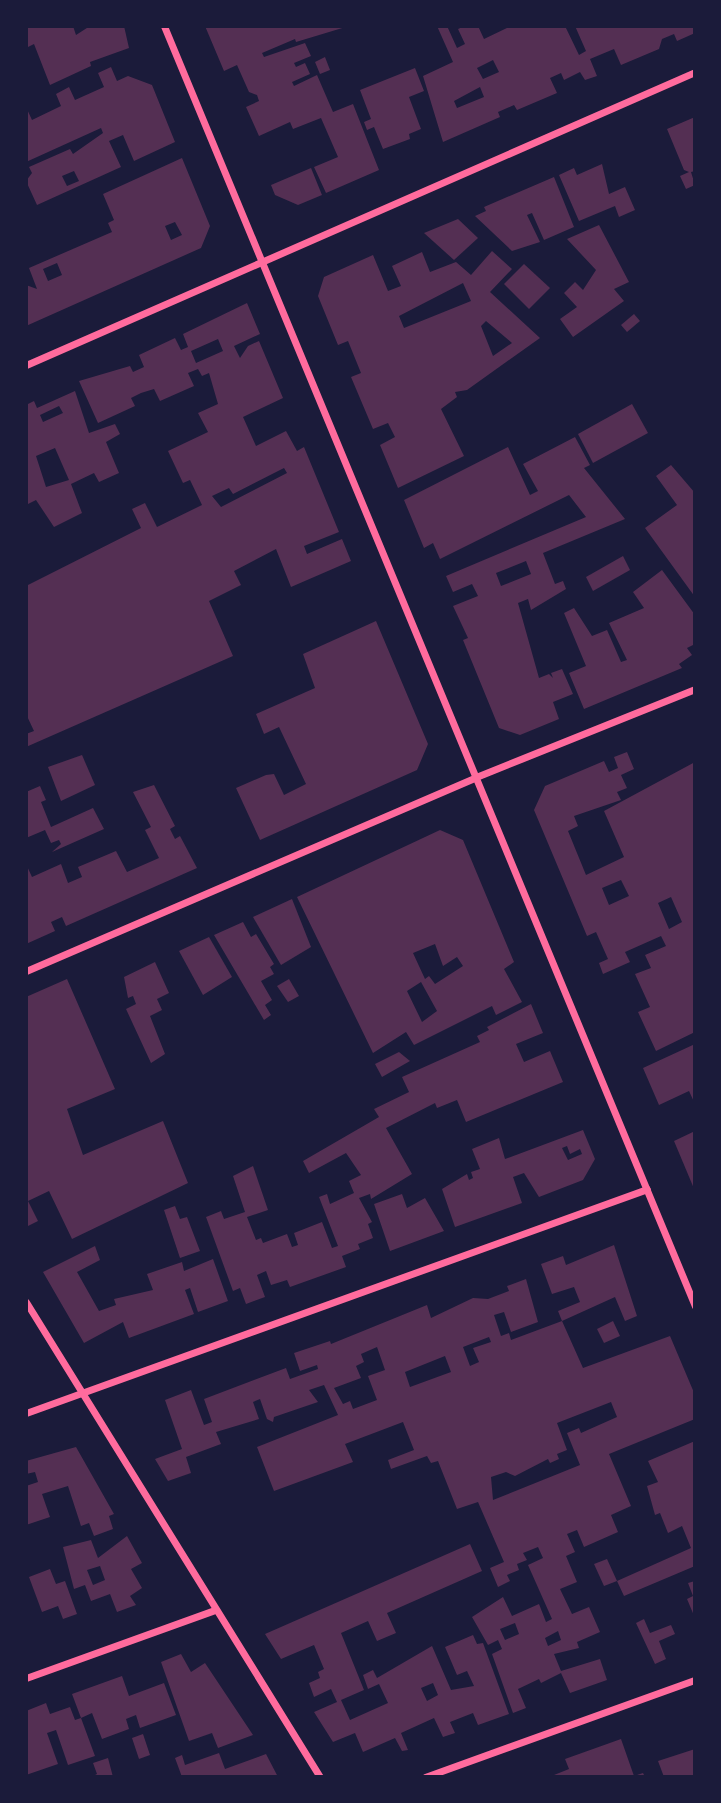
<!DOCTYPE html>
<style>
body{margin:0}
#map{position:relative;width:721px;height:1803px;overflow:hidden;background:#1b1b3a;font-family:"Space Grotesk",sans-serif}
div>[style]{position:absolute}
.building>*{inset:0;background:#542f53}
.minor>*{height:7px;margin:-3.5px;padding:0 3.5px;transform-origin:3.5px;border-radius:3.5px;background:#ff6b9d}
span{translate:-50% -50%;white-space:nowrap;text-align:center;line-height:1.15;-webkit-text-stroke:5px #1b1b3a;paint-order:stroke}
.frame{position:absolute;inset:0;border:28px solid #1b1b3a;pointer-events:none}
</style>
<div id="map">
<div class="building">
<div style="clip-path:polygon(26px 26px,73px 26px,76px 35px,90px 26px,124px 26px,129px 48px,90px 62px,91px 66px,50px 85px,34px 44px,26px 48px)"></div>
<div style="clip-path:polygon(205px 26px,349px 26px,296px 42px,295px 39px,262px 53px,264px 57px,305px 43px,311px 56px,294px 63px,296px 67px,305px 63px,310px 74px,292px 82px,294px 86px,317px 75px,333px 112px,353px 104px,379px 170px,326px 193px,314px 167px,338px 157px,321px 118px,293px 129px,290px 122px,259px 136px,246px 107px,259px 101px,257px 95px,249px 92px,237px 65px,224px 71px)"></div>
<div style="clip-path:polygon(evenodd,437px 26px,447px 26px,457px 48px,465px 44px,458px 29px,465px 26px,478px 26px,484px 39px,511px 26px,565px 26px,579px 55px,586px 51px,575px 26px,695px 26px,695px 33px,677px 41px,674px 34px,662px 39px,659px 49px,621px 65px,614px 49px,590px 59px,597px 76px,585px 80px,580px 72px,564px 80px,561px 73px,550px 78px,557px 93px,517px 110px,514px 105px,498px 112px,500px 117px,443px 142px,423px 76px,453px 62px,437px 26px,493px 60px,499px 72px,483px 79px,477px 68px,493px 60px,437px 26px,480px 87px,484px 97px,457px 108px,454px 101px,480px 87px)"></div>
<div style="clip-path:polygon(325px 57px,330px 70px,320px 74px,315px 62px)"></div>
<div style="clip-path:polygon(evenodd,111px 67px,117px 81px,128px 76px,152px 85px,175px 142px,134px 161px,123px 135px,109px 141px,121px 167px,37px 205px,26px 181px,32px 173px,29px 167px,70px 149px,73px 154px,103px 133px,101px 128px,26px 162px,26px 107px,32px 120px,61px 106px,56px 94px,69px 87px,75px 100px,104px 87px,98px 73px,111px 67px,74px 171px,79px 181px,67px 186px,62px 176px,74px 171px)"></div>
<div style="clip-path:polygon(415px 68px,424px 91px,409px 97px,421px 129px,409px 134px,410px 139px,383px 149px,374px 127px,367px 130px,364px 122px,371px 119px,360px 90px)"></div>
<div style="clip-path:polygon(695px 117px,695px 171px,691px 172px,695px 185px,686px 189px,680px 176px,689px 172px,684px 170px,667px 129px)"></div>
<div style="clip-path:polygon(evenodd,182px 158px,210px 226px,201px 248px,26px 326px,26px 285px,37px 289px,29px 268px,112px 232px,108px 223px,114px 220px,103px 194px,182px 158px,175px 222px,182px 235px,171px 240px,165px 226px,175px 222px,182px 158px,57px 263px,62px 275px,48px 281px,43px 269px,57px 263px)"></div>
<div style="clip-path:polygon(602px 164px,609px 194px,625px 187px,635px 210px,619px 217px,615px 206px,579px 221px,559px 175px,574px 168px,577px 175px)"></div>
<div style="clip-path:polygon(311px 168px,322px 195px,298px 205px,275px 195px,271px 185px)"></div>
<div style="clip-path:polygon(554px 177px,574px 227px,544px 240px,532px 213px,527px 215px,540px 242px,512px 251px,475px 216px,486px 211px,484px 207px)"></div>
<div style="clip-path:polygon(458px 219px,478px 238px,454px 260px,424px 233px)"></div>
<div style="clip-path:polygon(599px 225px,629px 282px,614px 289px,624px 301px,573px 337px,560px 319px,577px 307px,564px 293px,575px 282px,583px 290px,596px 270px,567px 239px)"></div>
<div style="clip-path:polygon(evenodd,492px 251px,512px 269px,490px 292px,540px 338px,467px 390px,455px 392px,457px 397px,441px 409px,464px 456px,398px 488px,380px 445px,395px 437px,388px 423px,373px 429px,351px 377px,361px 373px,348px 341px,338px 345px,318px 296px,324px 277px,373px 255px,388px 291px,401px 286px,392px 266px,422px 252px,430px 272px,456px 262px,471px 275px,492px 251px,463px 283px,471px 301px,404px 328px,399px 316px,463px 283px,492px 251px,486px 321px,512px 343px,493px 356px,481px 326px,486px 321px)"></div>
<div style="clip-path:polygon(524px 264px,550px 288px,529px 309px,504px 284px)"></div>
<div style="clip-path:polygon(evenodd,247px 303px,260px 334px,234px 346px,240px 358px,248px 346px,259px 341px,283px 398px,243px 417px,256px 446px,286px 431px,297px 451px,304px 447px,339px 532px,304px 546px,307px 554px,342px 539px,351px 561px,291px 587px,276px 549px,234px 571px,241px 585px,209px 601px,233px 656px,26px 747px,26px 734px,34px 731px,26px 714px,26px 586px,141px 528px,132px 509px,145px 503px,157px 527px,202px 505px,190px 480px,183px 483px,168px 451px,208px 432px,198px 413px,218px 404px,209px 373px,202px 376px,198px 369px,188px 373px,194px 386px,160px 401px,154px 389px,141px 393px,131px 398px,135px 406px,98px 423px,79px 381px,130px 366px,133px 372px,144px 367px,139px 355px,175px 338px,181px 350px,188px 347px,183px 334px,247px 303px,218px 339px,223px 351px,196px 363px,191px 351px,218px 339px,247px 303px,284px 468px,287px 473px,221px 507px,212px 496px,229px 488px,233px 494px,284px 468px)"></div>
<div style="clip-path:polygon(634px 314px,640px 321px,627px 332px,621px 325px)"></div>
<div style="clip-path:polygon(evenodd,75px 391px,89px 433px,115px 424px,120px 434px,106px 442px,119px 473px,99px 482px,94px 473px,71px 484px,82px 513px,54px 527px,36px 500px,26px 505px,26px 405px,34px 401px,37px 408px,75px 391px,59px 406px,63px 413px,43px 422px,40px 415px,59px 406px,75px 391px,55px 448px,69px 480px,46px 487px,36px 456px,55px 448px)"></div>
<div style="clip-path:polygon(632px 404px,648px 433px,593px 463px,578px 434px)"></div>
<div style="clip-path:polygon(evenodd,575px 437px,590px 465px,584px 468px,625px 519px,543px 553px,555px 584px,563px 581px,566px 589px,531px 610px,528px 599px,518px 603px,539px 678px,549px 674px,553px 678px,551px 673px,562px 669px,573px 694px,553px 702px,559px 719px,520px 735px,499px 728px,463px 640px,468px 638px,453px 606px,478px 596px,472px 584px,453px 592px,446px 576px,586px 517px,569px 495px,440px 559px,433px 543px,424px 548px,404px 500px,508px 447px,530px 495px,538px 491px,523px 464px,575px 437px,526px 561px,531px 574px,501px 586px,496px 573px,526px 561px)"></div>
<div style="clip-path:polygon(671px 465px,695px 493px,695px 597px,645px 528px,677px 505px,656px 476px)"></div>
<div style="clip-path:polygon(623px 556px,630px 570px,593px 591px,586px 577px)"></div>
<div style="clip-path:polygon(662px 570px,695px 615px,695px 644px,687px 648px,692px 655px,679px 664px,682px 668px,584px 709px,569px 673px,586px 666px,564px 613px,574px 608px,592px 636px,607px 630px,621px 662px,627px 660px,609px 623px,644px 608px,633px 592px)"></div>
<div style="clip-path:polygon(376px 621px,428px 744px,417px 770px,260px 840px,236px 788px,266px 775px,274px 774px,284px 795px,306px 784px,279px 727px,264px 734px,256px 714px,315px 688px,303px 654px)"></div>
<div style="clip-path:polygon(evenodd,627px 752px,634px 769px,621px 775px,627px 788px,617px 792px,621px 800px,574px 816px,578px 826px,568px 831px,586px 875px,624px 857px,604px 811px,695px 762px,695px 1032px,656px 1051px,638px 1012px,650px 1007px,635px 974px,651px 968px,645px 955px,666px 946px,661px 936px,625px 952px,630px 962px,603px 974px,599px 963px,608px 959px,596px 932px,587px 936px,534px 810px,545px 786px,604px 761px,609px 772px,618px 768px,614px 757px,627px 752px,621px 880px,629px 896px,609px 905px,602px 888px,621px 880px,627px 752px,671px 897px,682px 922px,669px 929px,658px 903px,671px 897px)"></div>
<div style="clip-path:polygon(82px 755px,95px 785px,61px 801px,48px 767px)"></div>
<div style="clip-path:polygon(154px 785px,175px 826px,170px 829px,175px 839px,180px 836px,197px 868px,66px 926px,62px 917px,51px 922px,55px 931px,26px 944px,26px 864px,32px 877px,61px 864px,68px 883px,82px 877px,78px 867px,116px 851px,127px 872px,159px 858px,145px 830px,151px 827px,133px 792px)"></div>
<div style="clip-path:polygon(40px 786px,46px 800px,41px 802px,51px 827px,93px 808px,104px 829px,52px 852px,61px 844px,59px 840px,51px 843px,45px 830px,26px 838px,26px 792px)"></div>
<div style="clip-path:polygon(evenodd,440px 830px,463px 840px,514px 962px,504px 969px,522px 1002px,496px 1015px,492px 1006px,414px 1045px,406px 1032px,373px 1053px,297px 897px,440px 830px,435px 944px,443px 966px,457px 957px,463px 966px,435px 984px,429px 976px,425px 979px,413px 953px,435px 944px,440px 830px,421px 982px,437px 1011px,422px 1022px,407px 991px,421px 982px)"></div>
<div style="clip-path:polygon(292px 899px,311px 947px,281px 965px,253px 917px)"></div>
<div style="clip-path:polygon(243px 922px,251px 937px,256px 934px,274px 964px,270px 967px,274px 974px,261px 981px,272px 1000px,265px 1005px,271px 1015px,264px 1020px,214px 935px)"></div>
<div style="clip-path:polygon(209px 937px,232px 977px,203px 995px,179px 951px)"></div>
<div style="clip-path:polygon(155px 962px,169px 993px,157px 999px,162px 1010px,150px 1016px,165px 1054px,151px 1063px,126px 1009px,136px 1004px,133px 996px,128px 998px,124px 977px)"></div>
<div style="clip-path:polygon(67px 979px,115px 1089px,67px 1109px,83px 1155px,163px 1121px,188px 1183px,72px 1239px,49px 1191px,28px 1201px,38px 1221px,26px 1227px,26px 997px)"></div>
<div style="clip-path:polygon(289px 979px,299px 996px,288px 1002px,277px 986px)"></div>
<div style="clip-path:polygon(531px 1004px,543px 1033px,516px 1044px,524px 1062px,550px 1051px,563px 1082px,466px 1122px,457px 1100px,437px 1108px,435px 1103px,386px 1128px,412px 1174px,371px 1199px,370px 1194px,359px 1198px,372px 1222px,368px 1224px,373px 1238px,358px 1244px,360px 1249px,342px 1256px,346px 1267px,290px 1287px,287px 1280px,271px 1285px,266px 1271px,257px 1275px,265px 1297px,246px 1304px,240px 1288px,233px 1291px,206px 1217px,221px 1211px,224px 1219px,245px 1212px,233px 1176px,253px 1166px,268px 1210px,247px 1217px,256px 1240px,261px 1238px,263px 1243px,287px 1234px,292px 1247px,298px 1245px,294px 1233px,322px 1222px,332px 1248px,338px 1246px,319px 1197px,327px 1194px,330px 1204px,354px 1193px,349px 1181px,361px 1175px,346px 1153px,309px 1173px,303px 1161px,379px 1117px,374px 1109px,409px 1092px,402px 1077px,480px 1042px,477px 1036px,489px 1030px,487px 1027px)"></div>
<div style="clip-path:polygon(695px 1044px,695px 1104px,689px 1091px,659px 1105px,643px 1068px)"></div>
<div style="clip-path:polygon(399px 1052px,410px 1061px,382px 1077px,375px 1064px)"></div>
<div style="clip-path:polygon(evenodd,583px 1130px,595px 1159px,583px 1180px,539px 1197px,524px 1173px,513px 1177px,522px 1203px,455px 1227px,442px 1189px,467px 1174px,469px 1180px,473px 1178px,471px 1172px,480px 1169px,472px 1149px,499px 1138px,505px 1159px,583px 1130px,567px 1146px,570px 1154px,580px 1149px,582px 1154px,568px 1160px,562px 1148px,567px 1146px)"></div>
<div style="clip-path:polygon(695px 1131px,695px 1191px,674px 1141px)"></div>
<div style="clip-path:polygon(402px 1194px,407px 1208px,425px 1198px,444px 1231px,390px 1251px,374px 1204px)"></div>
<div style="clip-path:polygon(175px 1206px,180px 1219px,187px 1217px,200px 1251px,180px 1258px,164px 1210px)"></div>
<div style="clip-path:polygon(614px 1245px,637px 1316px,625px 1321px,615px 1297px,562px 1321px,558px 1311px,580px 1302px,574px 1287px,552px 1294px,541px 1264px,563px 1256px,566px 1265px)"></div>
<div style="clip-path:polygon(95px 1246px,100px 1260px,77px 1272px,99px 1311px,116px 1305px,114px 1299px,153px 1290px,147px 1274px,182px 1262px,184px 1271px,213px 1259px,228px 1301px,198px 1312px,190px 1288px,185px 1290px,194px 1314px,129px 1338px,123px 1322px,84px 1343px,43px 1272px)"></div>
<div style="clip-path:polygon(evenodd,526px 1279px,538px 1322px,511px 1332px,504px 1312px,494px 1315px,501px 1336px,509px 1333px,511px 1340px,562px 1321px,583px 1368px,670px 1336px,695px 1395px,695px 1419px,609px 1454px,631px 1506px,611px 1515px,618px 1532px,584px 1547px,577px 1530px,567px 1534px,575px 1552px,566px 1556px,577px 1582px,560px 1589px,572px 1614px,589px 1607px,600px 1632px,577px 1642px,579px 1648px,554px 1654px,561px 1671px,600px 1659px,607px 1680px,570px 1693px,561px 1673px,541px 1683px,539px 1679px,518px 1689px,526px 1708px,513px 1713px,492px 1654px,502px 1649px,498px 1640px,488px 1645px,472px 1617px,503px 1597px,512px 1616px,539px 1604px,546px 1622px,552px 1619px,528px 1565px,543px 1558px,538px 1547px,523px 1553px,527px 1560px,517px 1564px,519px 1570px,507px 1575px,510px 1581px,498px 1587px,490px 1568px,504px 1562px,478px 1502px,457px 1509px,438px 1461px,431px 1463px,427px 1456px,391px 1469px,388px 1460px,414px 1450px,403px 1422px,345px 1444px,353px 1462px,274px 1491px,257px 1447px,338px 1415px,324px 1385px,309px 1390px,318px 1402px,274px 1417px,273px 1422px,267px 1419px,260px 1399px,253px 1402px,259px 1419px,216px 1432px,221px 1444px,186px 1457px,191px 1473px,168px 1481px,155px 1459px,182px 1449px,165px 1400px,191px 1390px,204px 1425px,212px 1422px,204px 1399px,286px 1368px,290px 1379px,318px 1369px,317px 1365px,300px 1371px,294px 1353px,330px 1341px,331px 1344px,427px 1305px,431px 1318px,473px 1298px,488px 1299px,509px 1291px,507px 1286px,526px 1279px,489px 1337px,491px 1342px,473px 1348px,479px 1362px,470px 1366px,463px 1347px,489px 1337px,526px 1279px,377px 1347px,385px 1370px,368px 1376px,377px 1400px,353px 1409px,350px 1401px,343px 1404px,334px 1388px,361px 1378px,356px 1366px,364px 1362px,361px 1354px,377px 1347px,526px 1279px,445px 1356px,451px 1372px,410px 1387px,405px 1372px,445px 1356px,526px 1279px,611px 1402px,617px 1417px,581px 1433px,579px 1428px,567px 1433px,580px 1465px,493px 1500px,491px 1477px,506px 1472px,515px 1476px,548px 1459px,550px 1463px,559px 1459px,557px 1454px,567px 1450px,557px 1423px,611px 1402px,526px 1279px,515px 1623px,519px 1634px,505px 1640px,500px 1629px,515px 1623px,526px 1279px,558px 1631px,561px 1640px,548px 1646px,545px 1638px,558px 1631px)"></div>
<div style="clip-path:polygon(613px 1321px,620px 1336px,604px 1343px,597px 1329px)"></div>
<div style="clip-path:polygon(695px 1441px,695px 1566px,624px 1596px,617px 1581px,691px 1548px,682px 1526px,668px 1533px,660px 1513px,655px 1515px,647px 1486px,658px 1482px,648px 1461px)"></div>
<div style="clip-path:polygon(76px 1447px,114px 1514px,109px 1516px,113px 1529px,94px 1536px,89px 1523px,81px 1526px,68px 1486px,42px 1494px,50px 1517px,26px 1525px,26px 1486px,38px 1482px,35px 1472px,26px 1474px,26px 1461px)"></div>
<div style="clip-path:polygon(evenodd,127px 1536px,142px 1563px,131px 1569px,142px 1588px,130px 1596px,136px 1605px,117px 1612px,110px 1594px,91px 1601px,85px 1585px,74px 1589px,63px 1547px,91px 1540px,98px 1558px,127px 1536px,100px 1566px,105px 1580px,93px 1585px,87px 1570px,100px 1566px)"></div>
<div style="clip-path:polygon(evenodd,470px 1544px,482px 1571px,387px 1613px,396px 1633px,377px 1641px,368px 1621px,341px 1633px,364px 1690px,341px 1700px,350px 1720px,388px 1703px,379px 1684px,368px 1689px,363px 1675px,373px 1670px,377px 1678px,432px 1646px,451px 1690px,474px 1686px,467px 1671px,457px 1675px,445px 1647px,473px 1635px,477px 1644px,483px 1643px,509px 1714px,478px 1725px,473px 1713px,450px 1722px,455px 1733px,443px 1737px,434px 1718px,401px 1733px,408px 1750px,402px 1751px,395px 1738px,363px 1752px,355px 1733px,333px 1742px,314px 1712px,337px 1702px,331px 1689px,314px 1697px,309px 1683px,320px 1678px,318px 1672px,324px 1669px,314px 1645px,281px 1659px,265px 1634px,470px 1544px,433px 1683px,438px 1695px,427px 1701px,421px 1688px,433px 1683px)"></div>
<div style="clip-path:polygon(607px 1559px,617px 1581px,604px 1586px,594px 1564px)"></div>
<div style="clip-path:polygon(50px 1569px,56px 1584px,65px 1581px,77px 1614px,63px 1619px,58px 1606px,42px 1612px,29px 1577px)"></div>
<div style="clip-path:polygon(695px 1581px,695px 1618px,687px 1599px,693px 1596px,688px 1583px)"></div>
<div style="clip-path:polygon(644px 1619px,650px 1633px,671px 1625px,675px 1634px,659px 1641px,666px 1659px,655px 1664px,636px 1623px)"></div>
<div style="clip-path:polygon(181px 1654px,191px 1672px,205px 1663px,253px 1735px,218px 1748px,212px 1733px,189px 1741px,161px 1662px)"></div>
<div style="clip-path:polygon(122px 1676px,129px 1696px,164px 1683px,176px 1715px,140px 1728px,136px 1715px,126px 1719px,129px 1729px,102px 1739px,92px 1713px,81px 1718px,72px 1694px)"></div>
<div style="clip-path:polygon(46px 1703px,50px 1714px,70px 1707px,75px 1720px,81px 1718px,95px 1756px,68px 1765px,56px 1730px,47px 1733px,58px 1764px,26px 1775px,26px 1711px)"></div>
<div style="clip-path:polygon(143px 1734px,150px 1755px,139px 1759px,132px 1738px)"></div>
<div style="clip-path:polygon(621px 1739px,634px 1776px,643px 1773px,645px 1777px,549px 1777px,569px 1769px,565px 1759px)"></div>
<div style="clip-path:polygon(695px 1749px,695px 1777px,664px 1777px,658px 1761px)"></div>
<div style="clip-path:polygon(219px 1753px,225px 1769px,266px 1754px,278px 1777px,182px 1777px,175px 1758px,182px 1755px,185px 1765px)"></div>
<div style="clip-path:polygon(108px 1758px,113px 1777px,91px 1777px,97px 1774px,93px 1763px)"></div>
</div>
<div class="minor">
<div style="left:164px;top:26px;width:1386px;rotate:67.47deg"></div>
<div style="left:26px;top:365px;width:730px;rotate:-23.65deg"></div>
<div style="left:26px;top:971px;width:490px;rotate:-23.3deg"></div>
<div style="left:476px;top:777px;width:236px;rotate:-21.9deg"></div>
<div style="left:26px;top:1302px;width:559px;rotate:58.24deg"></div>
<div style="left:26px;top:1413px;width:660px;rotate:-19.83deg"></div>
<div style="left:26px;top:1678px;width:201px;rotate:-19.8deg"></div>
<div style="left:425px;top:1777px;width:287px;rotate:-19.8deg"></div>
</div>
<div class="frame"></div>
</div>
